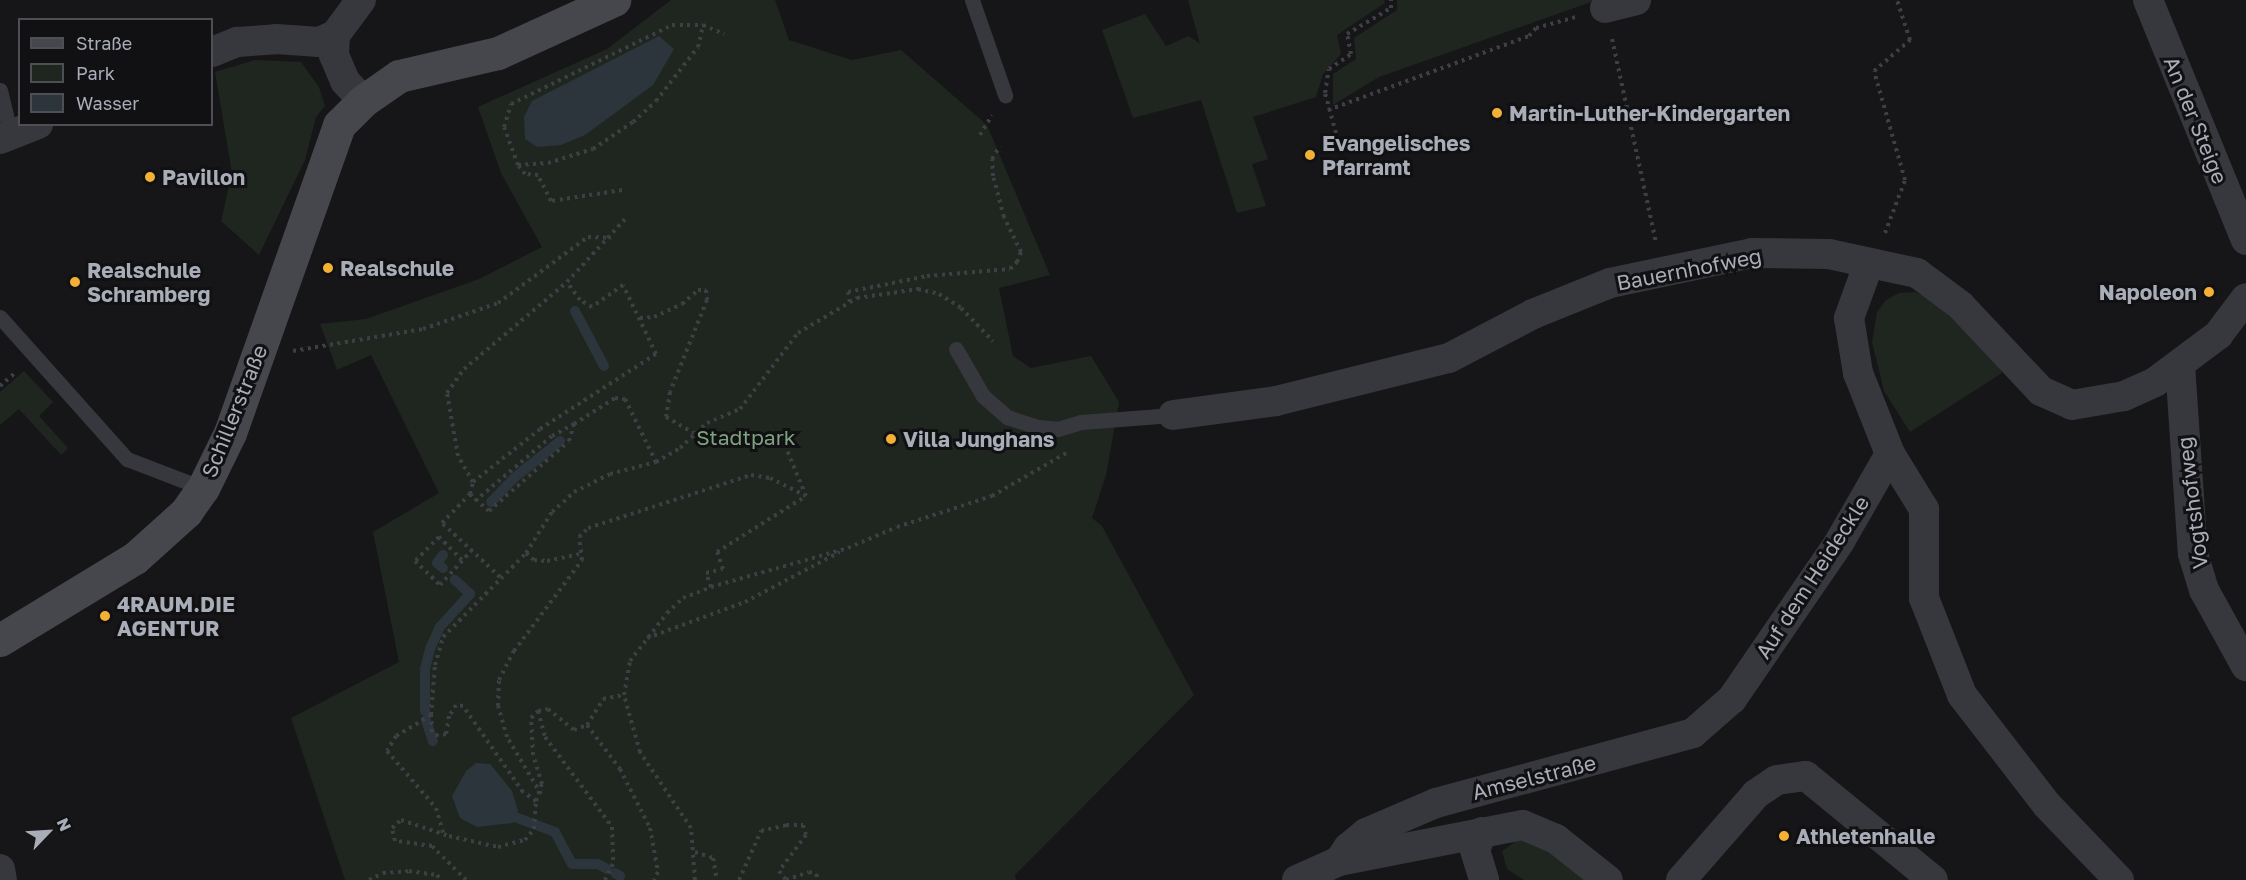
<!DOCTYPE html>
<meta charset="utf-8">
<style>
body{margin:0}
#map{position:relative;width:2246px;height:880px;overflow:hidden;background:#161618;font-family:"Golos Text",sans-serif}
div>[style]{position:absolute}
.green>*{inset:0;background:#1e261f}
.water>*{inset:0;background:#2c353c}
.stream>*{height:10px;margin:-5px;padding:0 5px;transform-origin:5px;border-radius:5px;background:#2c353c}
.path>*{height:4px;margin-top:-2px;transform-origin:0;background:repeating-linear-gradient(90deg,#3d3f44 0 3px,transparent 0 7.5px)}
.lane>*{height:15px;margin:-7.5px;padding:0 7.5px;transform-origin:7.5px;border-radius:7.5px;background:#37383d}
.street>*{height:30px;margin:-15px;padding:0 15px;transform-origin:15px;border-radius:15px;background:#37383d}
.secondary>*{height:33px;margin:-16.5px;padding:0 16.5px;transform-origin:16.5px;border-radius:16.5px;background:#45474d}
.dots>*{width:16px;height:16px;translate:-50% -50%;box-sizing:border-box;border:3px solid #111113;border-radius:50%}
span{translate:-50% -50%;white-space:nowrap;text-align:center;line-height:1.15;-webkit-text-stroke:6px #111113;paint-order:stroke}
.poi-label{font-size:21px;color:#a8adb8;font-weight:700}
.left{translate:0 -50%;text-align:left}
.right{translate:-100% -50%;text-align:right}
.street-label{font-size:21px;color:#a8adb8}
.park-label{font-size:21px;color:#7fa381}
.legend{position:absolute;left:18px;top:18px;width:195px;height:108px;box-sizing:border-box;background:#111113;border:2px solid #4d4f55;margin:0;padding:8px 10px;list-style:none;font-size:18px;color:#a8adb8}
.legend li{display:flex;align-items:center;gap:12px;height:30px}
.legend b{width:30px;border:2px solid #4d4f55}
.north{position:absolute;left:18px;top:802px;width:60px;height:60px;-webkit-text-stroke:4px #111113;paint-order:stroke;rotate:65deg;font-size:16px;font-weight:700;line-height:24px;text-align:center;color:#a8adb8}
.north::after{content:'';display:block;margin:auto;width:21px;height:27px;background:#a8adb8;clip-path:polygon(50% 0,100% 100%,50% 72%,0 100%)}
</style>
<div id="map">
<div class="green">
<div style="clip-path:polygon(671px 0,775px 0,789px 40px,852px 60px,901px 50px,987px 125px,1050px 275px,999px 288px,1013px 356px,1031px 368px,1091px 356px,1119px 402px,1106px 475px,1092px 518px,1102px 526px,1194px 695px,1015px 875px,1016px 880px,345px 880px,291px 718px,399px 662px,373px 532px,439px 493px,371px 355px,337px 370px,320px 324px,366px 319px,479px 279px,542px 247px,501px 173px,478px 107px,607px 49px)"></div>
<div style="clip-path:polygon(1188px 0,1384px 0,1385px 3px,1337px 35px,1341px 54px,1323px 74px,1316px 97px,1253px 117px,1268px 159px,1252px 164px,1266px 206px,1237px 213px,1201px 100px,1133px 118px,1102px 30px,1145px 14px,1166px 46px,1189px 36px,1200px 44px)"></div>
<div style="clip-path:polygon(1397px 0,1594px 0,1594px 1px,1379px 77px,1333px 105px,1333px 74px,1356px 59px,1354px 38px,1397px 10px)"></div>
<div style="clip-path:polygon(255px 60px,301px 62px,319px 87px,325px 106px,316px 117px,305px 160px,259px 255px,221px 221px,232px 173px,215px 72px)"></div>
<div style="clip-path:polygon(1915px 292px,1931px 299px,1995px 358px,2002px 373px,1910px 432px,1884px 391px,1872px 342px,1877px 312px,1886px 300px,1899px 293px)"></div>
<div style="clip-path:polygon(24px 371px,53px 402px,39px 416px,68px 448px,61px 455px,19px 409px,0 425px,0 392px)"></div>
<div style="clip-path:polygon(1522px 837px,1536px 841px,1592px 880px,1524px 880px,1507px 869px,1502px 851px)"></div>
</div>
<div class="water">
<div style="clip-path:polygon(659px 36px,674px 49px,653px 85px,585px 135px,561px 145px,537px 147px,525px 139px,524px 117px,532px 101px)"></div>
<div style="clip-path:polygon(476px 763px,490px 764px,512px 791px,518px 811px,513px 823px,477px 827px,460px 818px,452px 796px,466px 771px)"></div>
</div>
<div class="stream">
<div style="left:575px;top:311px;width:62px;rotate:62.2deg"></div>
<div style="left:491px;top:502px;width:33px;rotate:-46deg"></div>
<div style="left:514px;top:478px;width:59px;rotate:-38.8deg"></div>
<div style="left:443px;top:568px;width:8px;rotate:-140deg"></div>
<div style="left:437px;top:563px;width:10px;rotate:-53deg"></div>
<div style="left:425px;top:711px;width:42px;rotate:-90deg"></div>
<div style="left:425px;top:669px;width:21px;rotate:-76deg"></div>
<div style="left:430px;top:649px;width:24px;rotate:-66deg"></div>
<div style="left:440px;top:627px;width:45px;rotate:-47.7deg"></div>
<div style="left:470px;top:594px;width:21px;rotate:-137deg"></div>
<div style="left:426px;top:720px;width:22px;rotate:72deg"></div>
<div style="left:505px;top:809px;width:13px;rotate:39deg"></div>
<div style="left:515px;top:817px;width:43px;rotate:20.6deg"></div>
<div style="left:555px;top:832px;width:36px;rotate:62deg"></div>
<div style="left:572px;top:864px;width:26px"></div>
<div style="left:598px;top:864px;width:10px;rotate:29deg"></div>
<div style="left:615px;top:873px;width:6px;rotate:31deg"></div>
</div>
<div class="path">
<div style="left:1612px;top:39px;width:209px;rotate:77.8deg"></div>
<div style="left:1328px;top:110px;width:214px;rotate:-20.2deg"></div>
<div style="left:1529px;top:36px;width:11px;rotate:-49deg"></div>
<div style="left:1536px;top:28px;width:41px;rotate:-15.4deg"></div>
<div style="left:1336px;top:133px;width:41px;rotate:-105.4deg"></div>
<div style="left:1325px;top:93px;width:24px;rotate:-81deg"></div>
<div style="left:1329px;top:69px;width:27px;rotate:-34deg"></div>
<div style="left:1351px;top:54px;width:20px;rotate:-101deg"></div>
<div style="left:1347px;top:34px;width:51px;rotate:-30.6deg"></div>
<div style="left:1391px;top:8px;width:8px;rotate:-90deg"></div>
<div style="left:980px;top:135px;width:23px;rotate:-59deg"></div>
<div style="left:518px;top:165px;width:30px;rotate:-4deg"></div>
<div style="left:548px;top:163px;width:47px;rotate:-17.3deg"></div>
<div style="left:593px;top:149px;width:48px;rotate:-34deg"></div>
<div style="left:633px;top:122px;width:31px;rotate:-42deg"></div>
<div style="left:656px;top:101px;width:68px;rotate:-52.1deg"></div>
<div style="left:698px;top:47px;width:23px;rotate:-77deg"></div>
<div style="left:622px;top:190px;width:72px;rotate:171.2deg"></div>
<div style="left:551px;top:201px;width:29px;rotate:-117deg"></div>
<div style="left:538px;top:175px;width:13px;rotate:-176deg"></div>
<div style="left:525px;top:174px;width:11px;rotate:-128deg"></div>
<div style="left:518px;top:165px;width:40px;rotate:-110.2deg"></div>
<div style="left:504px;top:127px;width:24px;rotate:-73deg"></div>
<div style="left:511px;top:104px;width:179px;rotate:-26.1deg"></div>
<div style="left:672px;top:25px;width:31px"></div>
<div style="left:703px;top:25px;width:23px;rotate:23deg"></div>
<div style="left:1885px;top:233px;width:57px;rotate:-69.3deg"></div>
<div style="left:1905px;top:180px;width:113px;rotate:-105.9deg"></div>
<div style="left:1874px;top:71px;width:48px;rotate:-40.7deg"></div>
<div style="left:1910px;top:40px;width:42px;rotate:-108deg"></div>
<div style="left:850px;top:302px;width:10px;rotate:-101deg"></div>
<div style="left:848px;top:292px;width:81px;rotate:-11.4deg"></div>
<div style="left:927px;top:276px;width:83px;rotate:-4.8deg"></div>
<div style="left:1010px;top:269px;width:10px;rotate:-45deg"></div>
<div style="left:1017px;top:262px;width:11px;rotate:-68deg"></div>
<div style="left:1021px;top:252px;width:39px;rotate:-116deg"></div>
<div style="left:1004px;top:217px;width:42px;rotate:-105deg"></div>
<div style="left:993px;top:176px;width:17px;rotate:-93deg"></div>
<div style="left:992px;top:159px;width:15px;rotate:-58deg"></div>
<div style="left:640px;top:318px;width:14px;rotate:-4deg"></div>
<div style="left:654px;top:317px;width:31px;rotate:-25deg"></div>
<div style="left:682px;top:304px;width:21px;rotate:-41deg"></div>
<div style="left:698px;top:290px;width:8px"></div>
<div style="left:706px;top:290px;width:10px;rotate:84deg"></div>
<div style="left:707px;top:300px;width:99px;rotate:111.9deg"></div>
<div style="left:670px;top:392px;width:25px;rotate:99deg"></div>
<div style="left:666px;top:417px;width:32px;rotate:30deg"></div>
<div style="left:293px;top:351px;width:132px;rotate:-9.6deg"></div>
<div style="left:423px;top:329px;width:79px;rotate:-19.1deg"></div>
<div style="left:498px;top:303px;width:112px;rotate:-36.3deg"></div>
<div style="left:588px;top:237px;width:23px;rotate:2deg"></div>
<div style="left:0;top:386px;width:21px;rotate:-41deg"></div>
<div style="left:473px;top:482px;width:30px;rotate:-120deg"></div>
<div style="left:458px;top:456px;width:64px;rotate:-99.9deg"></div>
<div style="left:447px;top:393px;width:29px;rotate:-55deg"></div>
<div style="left:464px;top:369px;width:135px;rotate:-40.2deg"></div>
<div style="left:567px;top:282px;width:88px;rotate:-47.3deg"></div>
<div style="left:470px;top:494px;width:25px;rotate:42deg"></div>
<div style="left:489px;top:511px;width:106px;rotate:-41.2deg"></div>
<div style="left:569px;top:441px;width:18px;rotate:-74deg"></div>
<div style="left:574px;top:424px;width:49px;rotate:-32.4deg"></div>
<div style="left:615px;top:398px;width:10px;rotate:6deg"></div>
<div style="left:625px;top:399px;width:70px;rotate:63.8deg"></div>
<div style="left:475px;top:501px;width:101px;rotate:-40.2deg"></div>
<div style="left:552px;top:436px;width:25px;rotate:-29deg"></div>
<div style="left:526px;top:553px;width:11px;rotate:41deg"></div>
<div style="left:534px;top:560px;width:13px;rotate:4deg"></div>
<div style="left:547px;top:561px;width:33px;rotate:-12deg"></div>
<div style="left:462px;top:560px;width:33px;rotate:-135deg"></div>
<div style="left:439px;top:537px;width:34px;rotate:135deg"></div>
<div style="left:415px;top:561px;width:35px;rotate:44deg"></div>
<div style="left:440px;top:585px;width:46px;rotate:-47.6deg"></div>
<div style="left:500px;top:577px;width:79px;rotate:-137deg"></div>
<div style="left:442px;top:523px;width:40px;rotate:-46deg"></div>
<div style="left:470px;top:494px;width:12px;rotate:-76deg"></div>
<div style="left:473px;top:482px;width:85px;rotate:-38.3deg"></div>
<div style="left:540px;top:429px;width:138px;rotate:-32.9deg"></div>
<div style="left:656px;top:354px;width:76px;rotate:-115.6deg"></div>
<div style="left:623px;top:285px;width:38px;rotate:145deg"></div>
<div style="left:592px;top:307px;width:14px;rotate:-150deg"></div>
<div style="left:580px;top:300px;width:22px;rotate:-126deg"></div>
<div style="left:711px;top:587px;width:15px;rotate:-110deg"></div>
<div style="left:706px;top:573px;width:17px;rotate:-13deg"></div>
<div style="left:723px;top:569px;width:18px;rotate:-109deg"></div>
<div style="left:717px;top:552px;width:105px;rotate:-32.2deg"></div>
<div style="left:806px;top:496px;width:63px;rotate:-112.5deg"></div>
<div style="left:782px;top:438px;width:20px;rotate:156deg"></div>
<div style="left:764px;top:446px;width:9px;rotate:-148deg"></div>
<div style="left:756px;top:441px;width:9px;rotate:-108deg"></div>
<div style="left:647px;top:638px;width:104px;rotate:-20.2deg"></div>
<div style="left:745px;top:602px;width:107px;rotate:-27.8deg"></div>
<div style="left:538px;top:711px;width:27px;rotate:75deg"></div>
<div style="left:545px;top:737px;width:112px;rotate:53.3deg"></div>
<div style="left:612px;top:827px;width:37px;rotate:88deg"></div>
<div style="left:613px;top:864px;width:18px;rotate:117deg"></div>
<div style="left:431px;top:715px;width:41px;rotate:149deg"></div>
<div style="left:396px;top:736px;width:17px;rotate:121deg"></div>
<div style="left:387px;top:751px;width:75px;rotate:49.3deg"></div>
<div style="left:436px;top:808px;width:26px;rotate:74deg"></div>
<div style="left:587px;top:725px;width:55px;rotate:53.1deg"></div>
<div style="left:620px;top:769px;width:66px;rotate:63deg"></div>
<div style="left:650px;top:828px;width:45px;rotate:79.7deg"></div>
<div style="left:658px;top:872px;width:9px;rotate:117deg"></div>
<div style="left:541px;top:794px;width:66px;rotate:-120.8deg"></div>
<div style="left:507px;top:737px;width:32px;rotate:-106deg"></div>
<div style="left:498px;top:706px;width:26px;rotate:-88deg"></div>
<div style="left:499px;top:680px;width:33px;rotate:-63deg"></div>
<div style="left:514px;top:651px;width:114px;rotate:-53.2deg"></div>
<div style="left:582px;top:560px;width:23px;rotate:-97deg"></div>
<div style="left:579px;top:537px;width:13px;rotate:-45deg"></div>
<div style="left:588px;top:528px;width:171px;rotate:-18deg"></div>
<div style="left:751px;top:475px;width:19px;rotate:9deg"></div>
<div style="left:770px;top:478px;width:40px;rotate:26.6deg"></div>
<div style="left:536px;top:801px;width:18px;rotate:-71deg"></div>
<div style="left:542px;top:784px;width:30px;rotate:-107deg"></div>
<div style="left:533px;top:755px;width:37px;rotate:-93deg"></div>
<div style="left:531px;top:718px;width:10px;rotate:-45deg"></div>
<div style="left:538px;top:711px;width:10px;rotate:-11deg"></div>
<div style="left:548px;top:709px;width:33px;rotate:39deg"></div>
<div style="left:574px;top:730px;width:14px;rotate:-21deg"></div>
<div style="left:587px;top:725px;width:31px;rotate:-58deg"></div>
<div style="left:603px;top:699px;width:21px;rotate:-11deg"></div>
<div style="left:695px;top:852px;width:19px;rotate:18deg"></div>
<div style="left:713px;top:858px;width:22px;rotate:80deg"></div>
<div style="left:369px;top:880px;width:16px;rotate:-27deg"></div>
<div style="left:383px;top:873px;width:26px;rotate:-4deg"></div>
<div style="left:409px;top:871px;width:28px;rotate:8deg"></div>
<div style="left:437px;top:875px;width:6px;rotate:51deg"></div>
<div style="left:466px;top:880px;width:48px;rotate:-135deg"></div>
<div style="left:432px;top:846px;width:37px;rotate:-172deg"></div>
<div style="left:395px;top:841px;width:13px;rotate:-103deg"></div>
<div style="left:392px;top:828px;width:12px;rotate:-42deg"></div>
<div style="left:401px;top:820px;width:51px;rotate:18.4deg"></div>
<div style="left:449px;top:836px;width:50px;rotate:12.7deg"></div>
<div style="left:498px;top:847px;width:28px;rotate:-15deg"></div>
<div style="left:525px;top:840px;width:14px;rotate:-51deg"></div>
<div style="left:534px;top:829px;width:28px;rotate:-86deg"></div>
<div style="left:536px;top:801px;width:16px;rotate:-145deg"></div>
<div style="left:523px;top:792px;width:105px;rotate:-124.9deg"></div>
<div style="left:463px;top:706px;width:7px;rotate:-172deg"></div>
<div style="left:456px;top:705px;width:13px;rotate:122deg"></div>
<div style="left:449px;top:716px;width:18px;rotate:99deg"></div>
<div style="left:446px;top:734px;width:8px;rotate:166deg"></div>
<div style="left:438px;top:736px;width:7px;rotate:-146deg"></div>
<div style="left:432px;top:732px;width:17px;rotate:-93deg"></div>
<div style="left:431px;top:715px;width:50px;rotate:-85.4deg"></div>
<div style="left:435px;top:665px;width:29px;rotate:-74deg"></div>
<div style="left:443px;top:637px;width:118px;rotate:-45.3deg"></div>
<div style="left:526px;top:553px;width:49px;rotate:-57.6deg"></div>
<div style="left:552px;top:512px;width:30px;rotate:-42deg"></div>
<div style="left:574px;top:492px;width:40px;rotate:-26.6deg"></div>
<div style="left:610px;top:474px;width:48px;rotate:-14.6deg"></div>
<div style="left:656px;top:462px;width:28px;rotate:-30deg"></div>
<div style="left:680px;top:448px;width:37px;rotate:-43deg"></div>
<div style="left:707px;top:423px;width:36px;rotate:-23deg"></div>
<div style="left:740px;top:409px;width:96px;rotate:-52.7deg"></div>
<div style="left:798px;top:333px;width:69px;rotate:-30.7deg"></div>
<div style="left:857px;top:298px;width:62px;rotate:-8.4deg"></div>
<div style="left:918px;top:289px;width:22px;rotate:13deg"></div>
<div style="left:939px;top:294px;width:26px;rotate:32deg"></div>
<div style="left:961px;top:308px;width:46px;rotate:45.9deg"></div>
<div style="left:695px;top:880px;width:52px;rotate:-94.4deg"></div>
<div style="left:691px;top:828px;width:92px;rotate:-123.9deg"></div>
<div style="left:640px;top:752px;width:59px;rotate:-105.7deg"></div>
<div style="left:624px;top:695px;width:35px;rotate:-80deg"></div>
<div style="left:630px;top:661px;width:61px;rotate:-52.4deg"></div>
<div style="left:667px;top:613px;width:22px;rotate:-43deg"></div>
<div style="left:683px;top:598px;width:30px;rotate:-21deg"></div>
<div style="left:711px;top:587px;width:142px;rotate:-15.9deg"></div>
<div style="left:848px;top:548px;width:53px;rotate:-23.2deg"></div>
<div style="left:897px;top:527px;width:100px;rotate:-18.1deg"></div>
<div style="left:992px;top:496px;width:88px;rotate:-30.1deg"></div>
<div style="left:739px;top:880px;width:54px;rotate:-65.8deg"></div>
<div style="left:761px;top:831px;width:26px;rotate:-13deg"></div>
<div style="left:786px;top:825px;width:17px"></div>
<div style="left:803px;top:825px;width:10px;rotate:73deg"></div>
<div style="left:806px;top:835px;width:45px;rotate:126.9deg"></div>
<div style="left:779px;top:871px;width:11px;rotate:52deg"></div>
<div style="left:786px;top:880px;width:24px;rotate:-19deg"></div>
<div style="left:809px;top:872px;width:8px;rotate:14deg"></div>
<div style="left:817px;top:874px;width:6px;rotate:99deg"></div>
</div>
<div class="lane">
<div style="left:972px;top:0;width:101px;rotate:70.8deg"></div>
<div style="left:0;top:90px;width:47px;rotate:76.6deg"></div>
<div style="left:0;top:317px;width:191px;rotate:48.2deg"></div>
<div style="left:127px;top:459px;width:81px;rotate:20.9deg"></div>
<div style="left:956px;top:349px;width:54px;rotate:60.1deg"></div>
<div style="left:983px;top:396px;width:32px;rotate:41deg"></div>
<div style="left:1007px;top:417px;width:32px;rotate:18deg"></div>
<div style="left:1037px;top:427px;width:21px;rotate:5deg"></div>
<div style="left:1058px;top:429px;width:24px;rotate:-17deg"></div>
<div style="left:1081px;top:422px;width:92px;rotate:-4.4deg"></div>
</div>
<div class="street">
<div style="left:361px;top:0;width:44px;rotate:126.6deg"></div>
<div style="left:335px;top:35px;width:20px;rotate:93deg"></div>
<div style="left:334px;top:55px;width:28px;rotate:67deg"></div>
<div style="left:345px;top:81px;width:27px;rotate:48deg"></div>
<div style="left:2148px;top:0;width:259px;rotate:67.8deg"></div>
<div style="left:1605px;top:8px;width:32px;rotate:-14deg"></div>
<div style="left:212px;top:52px;width:27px;rotate:-22deg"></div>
<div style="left:237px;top:42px;width:39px;rotate:-4deg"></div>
<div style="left:276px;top:39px;width:43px;rotate:4deg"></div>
<div style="left:319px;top:42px;width:17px;rotate:-24deg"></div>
<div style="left:0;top:139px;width:41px;rotate:-21.5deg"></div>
<div style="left:1869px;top:263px;width:59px;rotate:110deg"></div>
<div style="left:1849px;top:318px;width:56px;rotate:80.7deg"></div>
<div style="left:1858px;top:373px;width:87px;rotate:68.4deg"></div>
<div style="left:1890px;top:454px;width:65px;rotate:58.3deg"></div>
<div style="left:1924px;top:509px;width:89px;rotate:90deg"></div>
<div style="left:1924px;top:598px;width:104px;rotate:68.6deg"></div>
<div style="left:1962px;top:695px;width:139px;rotate:52.3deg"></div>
<div style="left:2047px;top:805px;width:104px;rotate:46.2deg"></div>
<div style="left:2180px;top:365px;width:189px;rotate:86.1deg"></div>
<div style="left:2193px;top:554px;width:38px;rotate:73deg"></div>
<div style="left:2204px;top:590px;width:87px;rotate:61.1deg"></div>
<div style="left:1173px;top:415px;width:104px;rotate:-7.7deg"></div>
<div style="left:1276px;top:401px;width:178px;rotate:-14deg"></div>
<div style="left:1449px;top:358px;width:95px;rotate:-27.6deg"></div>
<div style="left:1533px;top:314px;width:83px;rotate:-21.9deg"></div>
<div style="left:1610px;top:283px;width:145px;rotate:-11.9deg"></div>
<div style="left:1752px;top:253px;width:77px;rotate:0.7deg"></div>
<div style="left:1829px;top:254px;width:90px;rotate:12.2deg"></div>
<div style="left:1917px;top:273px;width:54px;rotate:36.7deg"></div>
<div style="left:1960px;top:305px;width:118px;rotate:46.7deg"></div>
<div style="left:2041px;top:391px;width:34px;rotate:24deg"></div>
<div style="left:2072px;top:405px;width:53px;rotate:-9.8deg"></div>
<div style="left:2124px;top:396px;width:34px;rotate:-24deg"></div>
<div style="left:2155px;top:382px;width:79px;rotate:-36.7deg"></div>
<div style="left:2218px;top:335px;width:46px;rotate:-52.9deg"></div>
<div style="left:1482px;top:832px;width:19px;rotate:111deg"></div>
<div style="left:1475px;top:850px;width:31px;rotate:73deg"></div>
<div style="left:1339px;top:861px;width:16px;rotate:-55deg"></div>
<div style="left:1348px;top:848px;width:23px;rotate:-40deg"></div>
<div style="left:1366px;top:833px;width:76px;rotate:-23.2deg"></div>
<div style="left:1436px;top:803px;width:266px;rotate:-15.2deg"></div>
<div style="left:1693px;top:733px;width:52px;rotate:-41.1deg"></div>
<div style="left:1732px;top:699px;width:191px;rotate:-55.6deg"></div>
<div style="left:1840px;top:541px;width:100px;rotate:-60.1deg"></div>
<div style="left:0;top:869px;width:11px;rotate:80deg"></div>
<div style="left:1297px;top:880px;width:46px;rotate:-24.3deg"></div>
<div style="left:1339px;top:861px;width:187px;rotate:-11.1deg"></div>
<div style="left:1523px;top:825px;width:36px;rotate:23deg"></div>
<div style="left:1556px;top:839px;width:66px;rotate:38.3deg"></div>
<div style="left:1681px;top:880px;width:114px;rotate:-48.9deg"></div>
<div style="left:1756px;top:794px;width:25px;rotate:-34deg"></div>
<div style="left:1777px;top:780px;width:29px;rotate:-8deg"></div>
<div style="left:1806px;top:776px;width:164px;rotate:39.3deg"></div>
</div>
<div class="secondary">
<div style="left:0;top:640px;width:158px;rotate:-31.3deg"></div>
<div style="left:135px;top:558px;width:69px;rotate:-42deg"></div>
<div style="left:186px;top:512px;width:29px;rotate:-55deg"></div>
<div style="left:203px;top:488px;width:61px;rotate:-63.9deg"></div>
<div style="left:230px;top:433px;width:327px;rotate:-70.5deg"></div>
<div style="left:339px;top:125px;width:34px;rotate:-45deg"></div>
<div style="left:363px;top:101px;width:44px;rotate:-34.8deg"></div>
<div style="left:399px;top:76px;width:102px;rotate:-13.1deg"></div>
<div style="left:498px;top:53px;width:128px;rotate:-24.6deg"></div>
</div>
<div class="dots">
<div style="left:1497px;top:113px;background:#f2b134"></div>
<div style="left:1310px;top:155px;background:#f2b134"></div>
<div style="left:150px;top:177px;background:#f2b134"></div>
<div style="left:328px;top:268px;background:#f2b134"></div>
<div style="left:75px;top:282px;background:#f2b134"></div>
<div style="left:2209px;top:292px;background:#f2b134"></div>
<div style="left:891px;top:439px;background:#f2b134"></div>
<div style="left:105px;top:616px;background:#f2b134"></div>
<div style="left:1784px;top:836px;background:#f2b134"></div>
</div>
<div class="poi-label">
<span class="left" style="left:1509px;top:113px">Martin-Luther-Kindergarten</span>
<span class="left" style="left:1322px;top:155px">Evangelisches<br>Pfarramt</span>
<span class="left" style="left:162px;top:177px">Pavillon</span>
<span class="left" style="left:340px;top:268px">Realschule</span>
<span class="left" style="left:87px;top:282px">Realschule<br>Schramberg</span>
<span class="right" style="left:2197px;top:292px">Napoleon</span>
<span class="left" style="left:903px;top:439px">Villa Junghans</span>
<span class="left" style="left:117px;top:616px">4RAUM.DIE<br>AGENTUR</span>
<span class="left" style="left:1796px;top:836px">Athletenhalle</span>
</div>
<div class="street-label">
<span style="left:2196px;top:120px;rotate:68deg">An der Steige</span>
<span style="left:1689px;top:269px;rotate:-11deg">Bauernhofweg</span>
<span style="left:234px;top:411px;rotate:-68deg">Schillerstraße</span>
<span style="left:2192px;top:503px;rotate:-97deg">Vogtshofweg</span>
<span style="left:1812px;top:577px;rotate:-57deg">Auf dem Heideckle</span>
<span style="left:1534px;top:777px;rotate:-14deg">Amselstraße</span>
</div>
<div class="park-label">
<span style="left:746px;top:437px">Stadtpark</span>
</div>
<ul class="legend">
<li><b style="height:8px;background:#45474d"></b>Straße</li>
<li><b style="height:16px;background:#1e261f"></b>Park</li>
<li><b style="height:16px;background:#2c353c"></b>Wasser</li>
</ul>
<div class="north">N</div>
</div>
